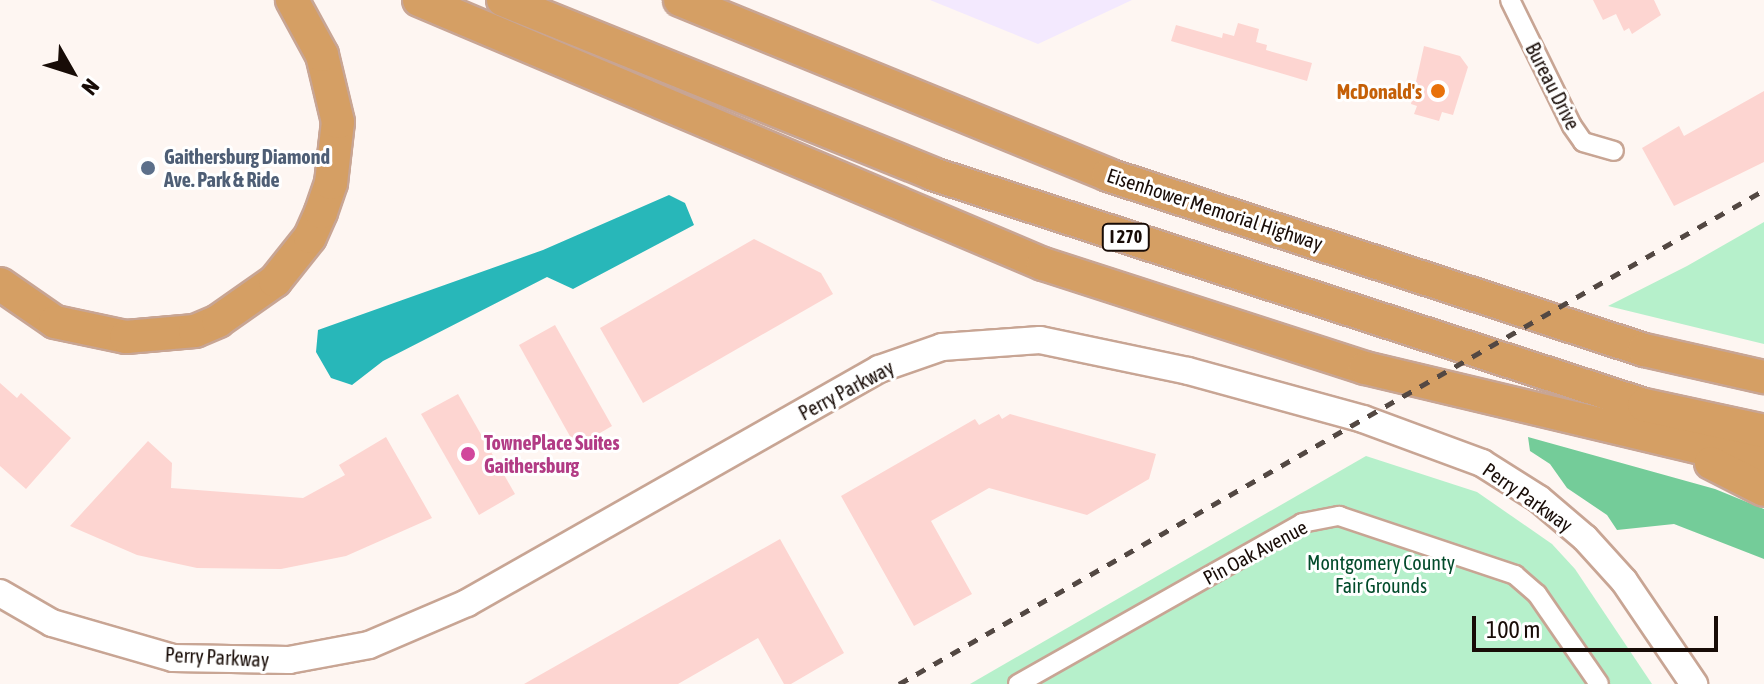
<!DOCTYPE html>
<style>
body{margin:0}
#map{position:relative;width:1764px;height:684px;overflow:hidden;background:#fef6f2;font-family:"Asap Condensed",sans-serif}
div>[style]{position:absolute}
.commercial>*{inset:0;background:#f3e9fe}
.green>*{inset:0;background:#b6f0cb}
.forest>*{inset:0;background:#74cc99}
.water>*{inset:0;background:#28b7b9}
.building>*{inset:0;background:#fdd5d1}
.roads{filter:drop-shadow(2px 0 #c8a594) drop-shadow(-2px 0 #c8a594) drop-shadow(0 2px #c8a594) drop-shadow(0 -2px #c8a594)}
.street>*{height:18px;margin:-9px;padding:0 9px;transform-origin:9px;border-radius:9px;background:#fff}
.secondary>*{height:26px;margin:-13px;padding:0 13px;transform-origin:13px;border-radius:13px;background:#fff}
.highway>*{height:32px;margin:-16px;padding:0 16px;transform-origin:16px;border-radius:16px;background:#d59f64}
.rail>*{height:5px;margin-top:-2.5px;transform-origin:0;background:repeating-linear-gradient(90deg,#534843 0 10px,transparent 0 20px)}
.dots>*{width:22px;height:22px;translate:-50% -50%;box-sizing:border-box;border:4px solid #fff;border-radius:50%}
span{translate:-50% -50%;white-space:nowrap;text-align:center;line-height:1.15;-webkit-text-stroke:6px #fff;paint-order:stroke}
.shield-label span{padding:2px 6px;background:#fff;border:2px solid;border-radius:6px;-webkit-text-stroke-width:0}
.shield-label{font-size:18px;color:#180c07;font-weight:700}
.street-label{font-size:20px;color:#180c07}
.food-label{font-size:20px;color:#c56008;font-weight:700}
.right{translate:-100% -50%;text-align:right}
.service-label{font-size:20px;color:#4e5e75;font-weight:700}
.left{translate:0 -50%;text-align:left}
.hotel-label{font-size:20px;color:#b23c85;font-weight:700}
.park-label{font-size:20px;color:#024b2b}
.north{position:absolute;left:32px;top:32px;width:80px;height:80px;-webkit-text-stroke:6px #fff;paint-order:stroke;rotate:129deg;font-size:22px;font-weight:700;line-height:32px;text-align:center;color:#180c07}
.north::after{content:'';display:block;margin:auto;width:28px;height:36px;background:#180c07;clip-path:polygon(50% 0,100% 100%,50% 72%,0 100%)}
.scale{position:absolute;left:1472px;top:616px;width:246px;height:36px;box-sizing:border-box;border:4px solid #180c07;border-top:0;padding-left:10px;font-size:24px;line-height:28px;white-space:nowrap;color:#180c07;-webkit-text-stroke:6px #fff;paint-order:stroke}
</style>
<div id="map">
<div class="commercial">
<div style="clip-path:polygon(930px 0,1132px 0,1038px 44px)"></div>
</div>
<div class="green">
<div style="clip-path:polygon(1764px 222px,1764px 344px,1608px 306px,1687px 266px)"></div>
<div style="clip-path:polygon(1366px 456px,1477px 492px,1552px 544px,1575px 569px,1652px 684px,970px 684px)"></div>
</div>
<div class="forest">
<div style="clip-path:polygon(1528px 437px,1715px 489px,1764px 509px,1764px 559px,1674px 524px,1617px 530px,1607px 515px,1567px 488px,1550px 464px,1530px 451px)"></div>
</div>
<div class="water">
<div style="clip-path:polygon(669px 195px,685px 203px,694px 225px,573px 289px,547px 277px,383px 361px,352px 385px,331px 378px,316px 352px,318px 330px,543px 250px)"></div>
</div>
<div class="building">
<div style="clip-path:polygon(1593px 0,1654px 0,1661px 15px,1632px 34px,1629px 28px,1624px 31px,1616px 14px,1603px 20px)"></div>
<div style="clip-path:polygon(1238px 23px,1259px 29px,1256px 42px,1267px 45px,1266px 50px,1312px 63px,1307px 81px,1171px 41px,1176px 25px,1222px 38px,1223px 33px,1234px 36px)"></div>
<div style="clip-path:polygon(1424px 46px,1460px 56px,1468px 67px,1453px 115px,1442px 112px,1439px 121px,1414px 114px,1417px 106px,1411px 104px)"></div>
<div style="clip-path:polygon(1764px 91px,1764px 162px,1674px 206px,1642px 148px,1679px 126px,1684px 136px)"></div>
<div style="clip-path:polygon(754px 239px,821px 273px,833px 294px,643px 403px,600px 328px)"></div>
<div style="clip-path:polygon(555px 325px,612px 426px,576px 447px,519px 345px)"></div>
<div style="clip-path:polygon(0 383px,17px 398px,21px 393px,71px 438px,26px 489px,0 466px)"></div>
<div style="clip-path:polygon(458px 394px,515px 494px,479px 515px,421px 414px)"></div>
<div style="clip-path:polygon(999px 414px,1002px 419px,1010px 414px,1156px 454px,1149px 479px,1087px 515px,989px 488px,931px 521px,972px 594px,914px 626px,841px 496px,975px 419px,979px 425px)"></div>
<div style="clip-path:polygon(386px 437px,432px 518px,346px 556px,281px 569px,197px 568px,137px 555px,70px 526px,148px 441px,172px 463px,171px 488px,303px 498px,345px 475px,339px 465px)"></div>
<div style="clip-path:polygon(780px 539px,844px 653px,791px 684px,784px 684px,758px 638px,678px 684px,524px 684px)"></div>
</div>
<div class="roads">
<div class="street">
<div style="left:1510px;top:0;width:140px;rotate:63.8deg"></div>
<div style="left:1572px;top:126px;width:19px;rotate:55deg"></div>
<div style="left:1583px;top:142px;width:32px;rotate:16deg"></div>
<div style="left:1018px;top:684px;width:326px;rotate:-29.5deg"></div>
<div style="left:1302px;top:523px;width:38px;rotate:-11deg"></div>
<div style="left:1339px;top:516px;width:186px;rotate:18.5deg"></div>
<div style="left:1515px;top:575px;width:29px;rotate:41deg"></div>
<div style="left:1537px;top:594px;width:109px;rotate:55.4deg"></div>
</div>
<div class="secondary">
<div style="left:0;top:593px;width:60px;rotate:30deg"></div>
<div style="left:52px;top:623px;width:126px;rotate:16.1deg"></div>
<div style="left:173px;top:658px;width:116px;rotate:1deg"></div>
<div style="left:289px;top:660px;width:81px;rotate:-10.6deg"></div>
<div style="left:369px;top:645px;width:107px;rotate:-23.2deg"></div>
<div style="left:467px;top:603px;width:474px;rotate:-29.6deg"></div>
<div style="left:879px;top:369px;width:67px;rotate:-19.2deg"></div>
<div style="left:942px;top:347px;width:98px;rotate:-4.1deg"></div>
<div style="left:1040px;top:340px;width:151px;rotate:11.8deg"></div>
<div style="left:1188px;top:371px;width:181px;rotate:15.3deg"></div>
<div style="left:1363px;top:419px;width:127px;rotate:20.3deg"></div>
<div style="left:1482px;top:463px;width:67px;rotate:32.3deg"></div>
<div style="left:1539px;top:499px;width:60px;rotate:40.3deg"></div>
<div style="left:1585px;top:538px;width:58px;rotate:47.8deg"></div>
<div style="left:1624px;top:581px;width:125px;rotate:55.8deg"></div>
</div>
<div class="highway">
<div style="left:419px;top:0;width:678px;rotate:22.93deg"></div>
<div style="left:1043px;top:264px;width:338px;rotate:17.9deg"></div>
<div style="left:1365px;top:368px;width:410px;rotate:13.4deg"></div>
<div style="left:503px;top:0;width:464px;rotate:22deg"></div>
<div style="left:933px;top:174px;width:748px;rotate:18deg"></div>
<div style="left:1644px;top:405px;width:123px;rotate:12.2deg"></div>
<div style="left:680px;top:0;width:462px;rotate:22.2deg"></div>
<div style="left:1108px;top:175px;width:564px;rotate:18.08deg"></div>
<div style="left:1644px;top:350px;width:123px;rotate:12.7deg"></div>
<div style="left:0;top:284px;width:67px;rotate:34.6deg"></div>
<div style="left:55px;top:322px;width:73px;rotate:11.9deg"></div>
<div style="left:126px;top:337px;width:69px;rotate:-5deg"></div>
<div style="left:195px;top:331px;width:25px;rotate:-23deg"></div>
<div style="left:218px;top:321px;width:70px;rotate:-35.1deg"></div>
<div style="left:275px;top:281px;width:56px;rotate:-51.5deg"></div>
<div style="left:310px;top:237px;width:27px;rotate:-66deg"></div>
<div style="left:321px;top:212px;width:31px;rotate:-71deg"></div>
<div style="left:331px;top:183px;width:61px;rotate:-83.5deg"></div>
<div style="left:338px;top:122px;width:69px;rotate:-103.4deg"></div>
<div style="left:322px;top:55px;width:63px;rotate:-118.6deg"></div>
<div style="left:1711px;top:463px;width:59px;rotate:27deg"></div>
</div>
</div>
<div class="rail">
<div style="left:899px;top:684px;width:996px;rotate:-29.73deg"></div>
</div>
<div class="dots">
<div style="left:1438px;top:91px;background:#e8710a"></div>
<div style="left:148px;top:168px;background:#5c6f8a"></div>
<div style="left:468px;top:454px;background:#d1479c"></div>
</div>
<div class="shield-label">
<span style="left:1126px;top:237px">I 270</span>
</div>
<div class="street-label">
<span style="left:1553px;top:86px;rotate:63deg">Bureau Drive</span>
<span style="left:1215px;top:209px;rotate:18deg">Eisenhower Memorial Highway</span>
<span style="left:846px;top:390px;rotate:-28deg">Perry Parkway</span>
<span style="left:1528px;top:497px;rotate:35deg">Perry Parkway</span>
<span style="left:1255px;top:552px;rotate:-28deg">Pin Oak Avenue</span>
<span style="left:217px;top:657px;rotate:3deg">Perry Parkway</span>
</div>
<div class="food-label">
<span class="right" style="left:1422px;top:91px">McDonald's</span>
</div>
<div class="service-label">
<span class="left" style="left:164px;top:168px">Gaithersburg Diamond<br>Ave. Park &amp; Ride</span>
</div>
<div class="hotel-label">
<span class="left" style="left:484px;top:454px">TownePlace Suites<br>Gaithersburg</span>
</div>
<div class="park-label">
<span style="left:1381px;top:574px">Montgomery County<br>Fair Grounds</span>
</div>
<div class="north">N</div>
<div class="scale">100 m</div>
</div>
